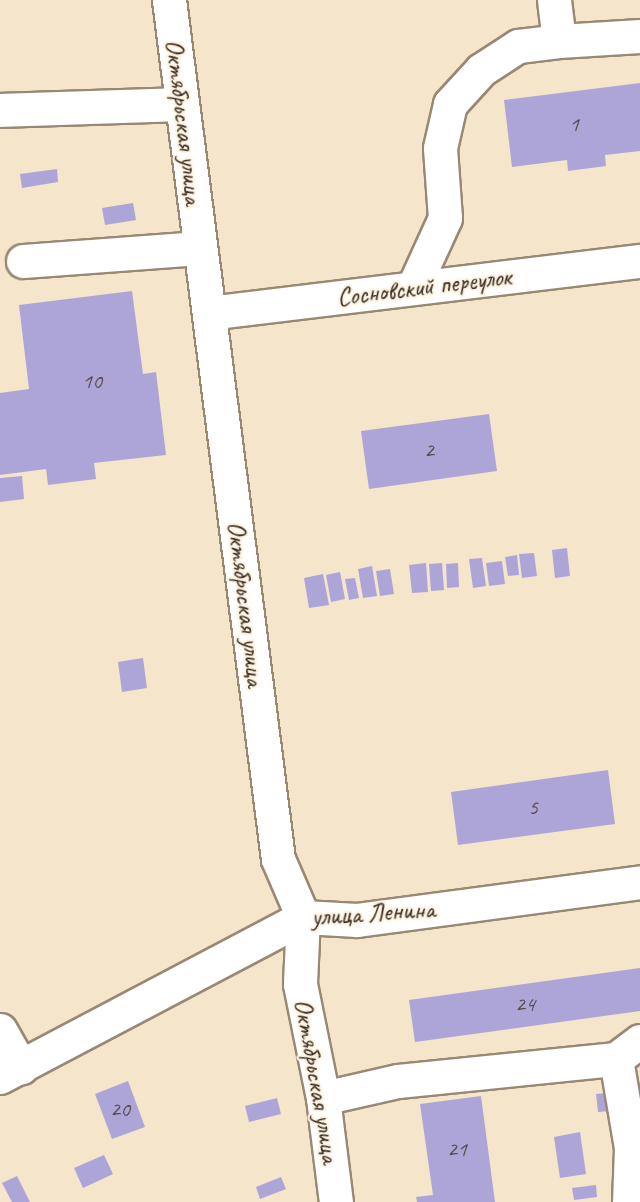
<!DOCTYPE html>
<meta charset="utf-8">
<style>
body{margin:0}
#map{position:relative;width:640px;height:1202px;overflow:hidden;background:#f5e5ca;font-family:Caveat,sans-serif}
div>[style]{position:absolute}
.building>*{inset:0;background:#ada5d8}
.roads{filter:drop-shadow(2px 0 #988874) drop-shadow(-2px 0 #988874) drop-shadow(0 2px #988874) drop-shadow(0 -2px #988874)}
.minor>*{height:33px;margin:-16.5px;padding:0 16.5px;transform-origin:16.5px;border-radius:16.5px;background:#fff}
span{translate:-50% -50%;white-space:nowrap;text-align:center;line-height:1.15;-webkit-text-stroke:4.5px #fcf5e5;paint-order:stroke}
.number-label{font-size:22px;color:#58494c}
.number-label span{-webkit-text-stroke-width:0}
.street-label{font-size:26px;color:#3b2a1e}
</style>
<div id="map">
<div class="building">
<div style="clip-path:polygon(640px 83px,640px 151px,605px 155px,606px 166px,568px 171px,567px 160px,512px 167px,504px 100px)"></div>
<div style="clip-path:polygon(57px 169px,58px 182px,22px 188px,20px 174px)"></div>
<div style="clip-path:polygon(133px 203px,136px 220px,105px 225px,102px 208px)"></div>
<div style="clip-path:polygon(132px 291px,143px 374px,156px 372px,166px 455px,94px 463px,96px 479px,48px 485px,46px 469px,0 475px,0 393px,29px 389px,19px 305px)"></div>
<div style="clip-path:polygon(489px 414px,497px 471px,369px 489px,361px 431px)"></div>
<div style="clip-path:polygon(22px 476px,24px 499px,0 502px,0 478px)"></div>
<div style="clip-path:polygon(567px 548px,570px 576px,555px 578px,552px 550px)"></div>
<div style="clip-path:polygon(534px 553px,537px 576px,522px 578px,519px 554px)"></div>
<div style="clip-path:polygon(517px 555px,519px 575px,508px 576px,505px 557px)"></div>
<div style="clip-path:polygon(482px 558px,486px 586px,473px 588px,469px 559px)"></div>
<div style="clip-path:polygon(502px 561px,505px 584px,489px 586px,486px 563px)"></div>
<div style="clip-path:polygon(426px 563px,428px 592px,412px 593px,409px 565px)"></div>
<div style="clip-path:polygon(442px 563px,444px 590px,431px 591px,429px 564px)"></div>
<div style="clip-path:polygon(458px 563px,459px 587px,447px 588px,446px 564px)"></div>
<div style="clip-path:polygon(372px 566px,377px 596px,363px 598px,358px 569px)"></div>
<div style="clip-path:polygon(390px 569px,394px 594px,380px 596px,376px 571px)"></div>
<div style="clip-path:polygon(340px 572px,345px 599px,331px 602px,326px 575px)"></div>
<div style="clip-path:polygon(323px 574px,329px 605px,309px 608px,304px 578px)"></div>
<div style="clip-path:polygon(355px 578px,359px 598px,349px 600px,345px 579px)"></div>
<div style="clip-path:polygon(143px 658px,147px 688px,122px 692px,118px 662px)"></div>
<div style="clip-path:polygon(608px 770px,615px 824px,458px 845px,451px 792px)"></div>
<div style="clip-path:polygon(640px 968px,640px 1011px,415px 1042px,409px 1000px)"></div>
<div style="clip-path:polygon(128px 1081px,145px 1127px,112px 1139px,95px 1094px)"></div>
<div style="clip-path:polygon(607px 1093px,610px 1111px,598px 1112px,596px 1094px)"></div>
<div style="clip-path:polygon(481px 1096px,495px 1202px,417px 1202px,416px 1197px,433px 1195px,420px 1104px)"></div>
<div style="clip-path:polygon(277px 1098px,281px 1114px,249px 1122px,245px 1106px)"></div>
<div style="clip-path:polygon(580px 1132px,586px 1174px,560px 1178px,554px 1137px)"></div>
<div style="clip-path:polygon(104px 1155px,113px 1174px,83px 1188px,74px 1168px)"></div>
<div style="clip-path:polygon(17px 1176px,30px 1202px,12px 1202px,2px 1183px)"></div>
<div style="clip-path:polygon(281px 1177px,286px 1189px,260px 1199px,256px 1187px)"></div>
<div style="clip-path:polygon(596px 1185px,597px 1197px,574px 1200px,572px 1188px)"></div>
</div>
<div class="roads">
<div class="minor">
<div style="left:169px;top:0;width:866px;rotate:82.77deg"></div>
<div style="left:278px;top:859px;width:63px;rotate:66.7deg"></div>
<div style="left:303px;top:917px;width:67px;rotate:92.6deg"></div>
<div style="left:300px;top:984px;width:116px;rotate:78.6deg"></div>
<div style="left:323px;top:1098px;width:105px;rotate:82.9deg"></div>
<div style="left:554px;top:0;width:41px;rotate:83deg"></div>
<div style="left:559px;top:41px;width:81px;rotate:-3.5deg"></div>
<div style="left:0;top:110px;width:182px;rotate:-1.9deg"></div>
<div style="left:23px;top:261px;width:177px;rotate:-4.2deg"></div>
<div style="left:413px;top:288px;width:77px;rotate:-65.4deg"></div>
<div style="left:445px;top:218px;width:70px;rotate:-94.1deg"></div>
<div style="left:440px;top:148px;width:45px;rotate:-77.2deg"></div>
<div style="left:450px;top:104px;width:46px;rotate:-47.6deg"></div>
<div style="left:481px;top:70px;width:44px;rotate:-33deg"></div>
<div style="left:518px;top:46px;width:41px;rotate:-7deg"></div>
<div style="left:209px;top:313px;width:434px;rotate:-6.9deg"></div>
<div style="left:0;top:1030px;width:43px;rotate:60.4deg"></div>
<div style="left:616px;top:1059px;width:90px;rotate:80.4deg"></div>
<div style="left:631px;top:1148px;width:54px;rotate:92.1deg"></div>
<div style="left:0;top:1077px;width:343px;rotate:-27.8deg"></div>
<div style="left:303px;top:917px;width:54px;rotate:3.2deg"></div>
<div style="left:357px;top:920px;width:286px;rotate:-7.6deg"></div>
<div style="left:323px;top:1098px;width:77px;rotate:-12.8deg"></div>
<div style="left:398px;top:1081px;width:219px;rotate:-5.8deg"></div>
<div style="left:616px;top:1059px;width:30px;rotate:-37deg"></div>
</div>
</div>
<div class="number-label">
<span style="left:574px;top:125px">1</span>
<span style="left:92px;top:382px">10</span>
<span style="left:429px;top:451px">2</span>
<span style="left:533px;top:808px">5</span>
<span style="left:525px;top:1005px">24</span>
<span style="left:120px;top:1110px">20</span>
<span style="left:457px;top:1150px">21</span>
</div>
<div class="street-label">
<span style="left:184px;top:122px;rotate:83deg">Октябрьская улица</span>
<span style="left:424px;top:287px;rotate:-7deg">Сосновский переулок</span>
<span style="left:246px;top:604px;rotate:83deg">Октябрьская улица</span>
<span style="left:373px;top:913px;rotate:-4deg">улица Ленина</span>
<span style="left:317px;top:1081px;rotate:80deg">Октябрьская улица</span>
</div>
</div>
